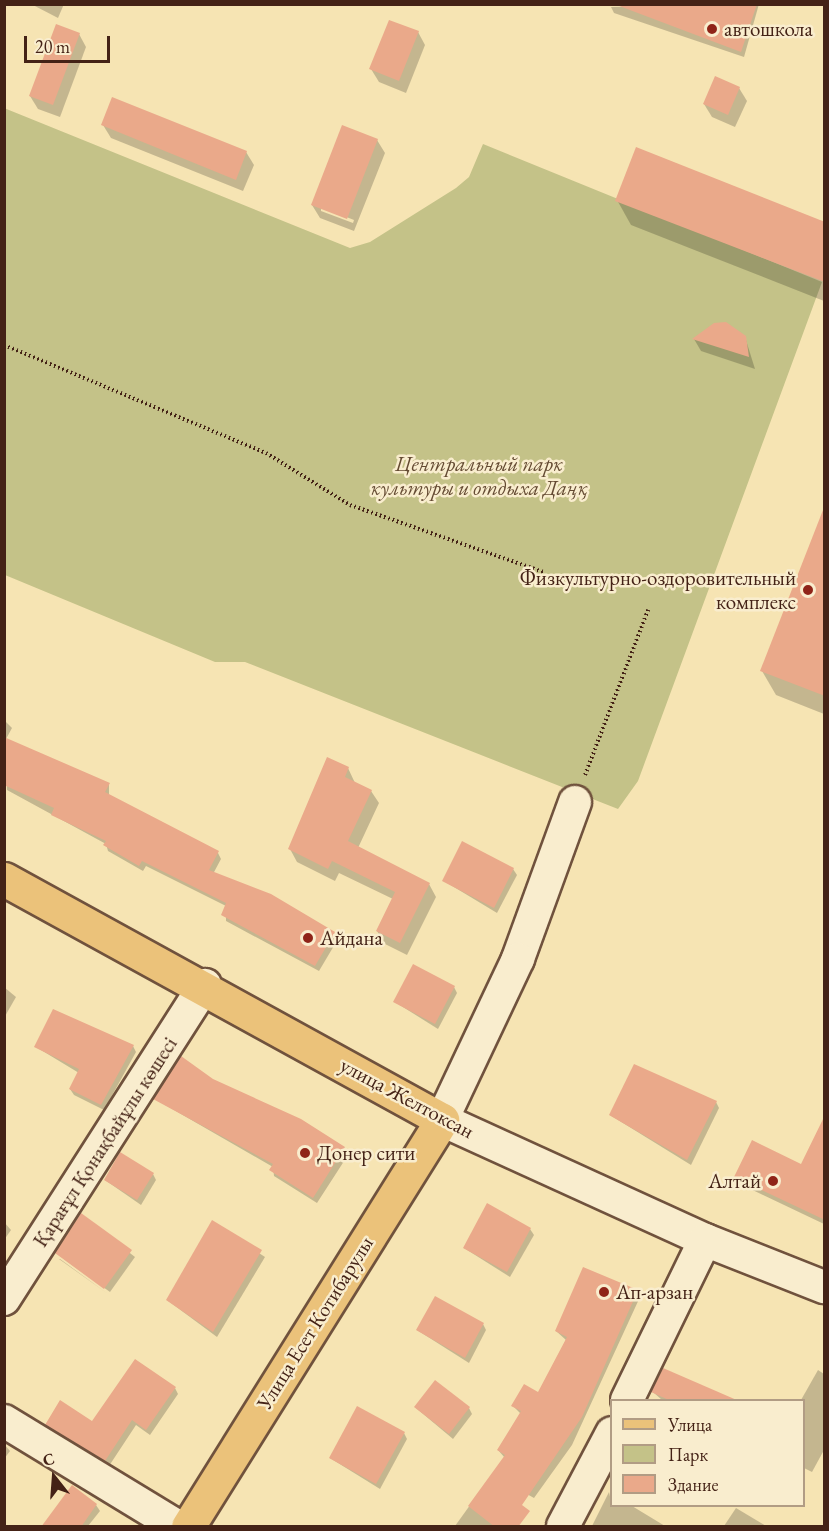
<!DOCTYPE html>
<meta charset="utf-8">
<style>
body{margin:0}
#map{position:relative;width:829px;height:1531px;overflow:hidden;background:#f6e4b3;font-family:"EB Garamond",serif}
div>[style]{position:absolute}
.green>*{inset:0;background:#c4c288}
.shadow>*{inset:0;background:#0003}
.building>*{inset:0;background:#eaa98a}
.path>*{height:4px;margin-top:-2px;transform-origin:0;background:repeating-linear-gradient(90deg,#442216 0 1.5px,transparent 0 4.5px)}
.roads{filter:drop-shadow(2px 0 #70523d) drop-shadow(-2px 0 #70523d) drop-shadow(0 2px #70523d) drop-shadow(0 -2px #70523d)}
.minor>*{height:32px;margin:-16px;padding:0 16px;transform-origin:16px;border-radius:16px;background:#f9edce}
.major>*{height:33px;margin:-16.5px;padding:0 16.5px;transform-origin:16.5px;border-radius:16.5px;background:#ebc27a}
.dots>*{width:16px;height:16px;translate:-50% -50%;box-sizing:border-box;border:3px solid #f9edce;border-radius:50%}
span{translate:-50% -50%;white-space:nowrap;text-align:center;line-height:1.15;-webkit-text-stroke:5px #f9edce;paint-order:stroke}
.poi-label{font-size:21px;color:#442216}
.left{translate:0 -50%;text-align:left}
.right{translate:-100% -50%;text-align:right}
.park-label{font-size:21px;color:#644a32;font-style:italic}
.street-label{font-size:21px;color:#442216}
.frame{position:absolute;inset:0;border:6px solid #442216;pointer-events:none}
.legend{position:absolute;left:610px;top:1399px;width:195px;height:108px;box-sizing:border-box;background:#f9edce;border:2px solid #b19c84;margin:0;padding:8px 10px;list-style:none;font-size:18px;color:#442216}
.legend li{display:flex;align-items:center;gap:12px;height:30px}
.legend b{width:30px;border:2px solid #b19c84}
.north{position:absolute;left:24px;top:1447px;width:60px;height:60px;-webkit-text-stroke:4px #f9edce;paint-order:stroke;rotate:343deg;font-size:16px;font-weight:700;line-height:24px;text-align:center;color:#442216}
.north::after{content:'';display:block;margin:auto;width:21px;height:27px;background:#442216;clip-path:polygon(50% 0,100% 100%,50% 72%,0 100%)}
.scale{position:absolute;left:24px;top:36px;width:86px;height:27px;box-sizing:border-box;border:3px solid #442216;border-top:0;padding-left:8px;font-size:18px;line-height:21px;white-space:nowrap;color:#442216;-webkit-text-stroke:4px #f9edce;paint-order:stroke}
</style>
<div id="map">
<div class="green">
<div style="clip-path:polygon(4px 108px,350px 248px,370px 242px,456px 188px,469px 177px,483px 144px,822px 282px,638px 781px,618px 809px,245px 662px,215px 662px,5px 575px)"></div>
</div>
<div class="shadow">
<div style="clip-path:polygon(31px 4px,64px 4px,58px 18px)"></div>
<div style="clip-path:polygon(759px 4px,744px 57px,614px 13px,611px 7px)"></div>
<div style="clip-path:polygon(418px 32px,425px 45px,406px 93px,379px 82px,371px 69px)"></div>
<div style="clip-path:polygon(79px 34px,86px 47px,60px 117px,38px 109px,30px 96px)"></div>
<div style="clip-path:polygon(739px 88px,747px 101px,735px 127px,712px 117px,704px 104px)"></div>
<div style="clip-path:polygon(103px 125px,246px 152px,254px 165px,243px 191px,111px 138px)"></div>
<div style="clip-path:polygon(evenodd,377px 140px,385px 153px,354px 231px,320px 218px,312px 205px,377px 140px,321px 207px,354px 220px,353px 223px,321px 211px,321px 207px)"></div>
<div style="clip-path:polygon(617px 200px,824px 223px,824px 301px,631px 225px)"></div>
<div style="clip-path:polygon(745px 337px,755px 369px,701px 351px,694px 339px)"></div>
<div style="clip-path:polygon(824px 510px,824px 714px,776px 695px,762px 671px)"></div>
<div style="clip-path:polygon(4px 720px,12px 728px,6px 739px,109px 784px,109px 796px,218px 853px,221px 859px,213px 874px,334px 933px,338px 939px,319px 971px,226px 921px,226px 906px,146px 866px,143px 871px,108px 851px,106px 844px,7px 790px)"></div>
<div style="clip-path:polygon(348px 768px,355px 783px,371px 791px,379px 803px,358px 848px,429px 884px,436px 897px,407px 955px,385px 944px,377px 931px,393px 899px,339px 873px,335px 881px,297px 862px,290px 849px)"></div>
<div style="clip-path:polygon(513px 869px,517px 875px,497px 913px,444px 881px)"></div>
<div style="clip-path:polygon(4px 987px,16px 997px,4px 1018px)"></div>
<div style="clip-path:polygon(454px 987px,457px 993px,438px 1029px,395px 1002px)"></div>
<div style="clip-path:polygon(133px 1046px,136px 1052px,104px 1110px,74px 1095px,70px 1089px,79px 1073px,36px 1047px)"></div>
<div style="clip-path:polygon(213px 1081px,301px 1120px,344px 1149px,348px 1155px,317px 1203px,274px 1176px,273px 1167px,155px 1099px)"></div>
<div style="clip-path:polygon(716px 1102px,719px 1108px,691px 1165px,610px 1115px)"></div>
<div style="clip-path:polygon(824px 1126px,824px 1224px,740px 1184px,736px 1177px,802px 1166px)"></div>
<div style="clip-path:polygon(153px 1174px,156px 1180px,141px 1205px,105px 1180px)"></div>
<div style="clip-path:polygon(81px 1215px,135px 1257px,110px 1292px,56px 1253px)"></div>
<div style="clip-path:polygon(4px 1222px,11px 1230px,4px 1240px)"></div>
<div style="clip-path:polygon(212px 1222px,265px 1257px,217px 1337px,167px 1300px)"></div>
<div style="clip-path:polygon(530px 1229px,534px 1235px,510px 1277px,464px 1248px)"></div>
<div style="clip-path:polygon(59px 1259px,108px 1294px,60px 1259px)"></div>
<div style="clip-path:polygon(637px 1291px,640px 1297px,572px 1445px,534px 1498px,498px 1478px,505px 1458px,498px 1450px,521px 1414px,513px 1406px,538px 1394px,566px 1340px,556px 1331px)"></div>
<div style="clip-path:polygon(483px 1324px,486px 1330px,469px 1363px,417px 1330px)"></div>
<div style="clip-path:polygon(818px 1370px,824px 1374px,824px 1450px,812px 1472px,804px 1468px,801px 1400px)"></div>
<div style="clip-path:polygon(175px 1388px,178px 1394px,150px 1435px,136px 1425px,109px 1466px,46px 1425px,93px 1423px)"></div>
<div style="clip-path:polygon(653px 1392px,732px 1400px,662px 1400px)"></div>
<div style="clip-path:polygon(416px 1408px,469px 1408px,472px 1414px,453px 1439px)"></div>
<div style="clip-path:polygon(404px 1433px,407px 1439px,380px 1489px,330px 1458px)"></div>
<div style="clip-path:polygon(4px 1444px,10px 1451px,4px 1459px)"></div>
<div style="clip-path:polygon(609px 1492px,612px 1506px,632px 1506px,665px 1526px,592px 1526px)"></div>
<div style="clip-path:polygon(473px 1501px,512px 1526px,455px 1526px)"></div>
<div style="clip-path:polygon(96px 1505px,100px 1511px,88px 1526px,52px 1526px)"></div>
<div style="clip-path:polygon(736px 1508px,766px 1526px,724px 1526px)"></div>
</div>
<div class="building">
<div style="clip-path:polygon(614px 4px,757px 4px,741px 52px)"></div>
<div style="clip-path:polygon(389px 20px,419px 31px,399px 81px,369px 69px)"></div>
<div style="clip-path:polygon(56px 24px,80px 33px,53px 105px,29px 96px)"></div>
<div style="clip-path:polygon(715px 76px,740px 87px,728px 115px,703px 104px)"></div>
<div style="clip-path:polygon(112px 97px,247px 151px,236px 180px,101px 125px)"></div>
<div style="clip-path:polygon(342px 125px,378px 139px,347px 219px,311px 205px)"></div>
<div style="clip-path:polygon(636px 147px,825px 222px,825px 282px,615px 201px)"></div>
<div style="clip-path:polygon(726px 322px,746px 336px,749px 357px,692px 339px,714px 323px)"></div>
<div style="clip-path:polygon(823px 510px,825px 510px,825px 696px,760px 671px)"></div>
<div style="clip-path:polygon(4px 737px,110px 783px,105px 792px,219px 851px,209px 870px,271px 894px,335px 932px,315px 966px,221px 915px,226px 903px,142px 861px,139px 866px,103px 845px,106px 841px,51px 815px,54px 808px,4px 785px)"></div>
<div style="clip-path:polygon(327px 757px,349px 767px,345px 777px,372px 790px,348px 841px,430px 883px,400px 943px,376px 931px,395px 892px,332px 861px,328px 869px,288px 849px)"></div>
<div style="clip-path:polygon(462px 841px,514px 868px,494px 908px,442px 881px)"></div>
<div style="clip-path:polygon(413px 964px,455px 986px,435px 1024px,393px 1002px)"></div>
<div style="clip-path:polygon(53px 1009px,134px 1045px,101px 1105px,69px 1089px,79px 1069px,34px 1047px)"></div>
<div style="clip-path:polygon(181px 1056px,213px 1079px,301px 1119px,345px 1147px,313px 1198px,269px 1170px,273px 1164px,153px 1099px)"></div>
<div style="clip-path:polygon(634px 1064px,717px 1101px,687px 1160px,609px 1115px)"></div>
<div style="clip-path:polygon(825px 1115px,825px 1220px,734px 1177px,752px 1140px,801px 1164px)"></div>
<div style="clip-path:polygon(120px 1152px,154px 1173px,137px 1200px,104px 1180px)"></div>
<div style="clip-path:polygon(487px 1203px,531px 1228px,507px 1272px,463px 1248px)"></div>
<div style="clip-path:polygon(81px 1213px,132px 1250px,104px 1289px,55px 1253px)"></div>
<div style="clip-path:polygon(212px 1220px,262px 1250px,213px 1332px,166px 1300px)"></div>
<div style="clip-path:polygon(583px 1267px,638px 1290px,582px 1417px,522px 1505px,530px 1511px,518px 1527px,495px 1527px,468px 1506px,505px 1455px,497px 1450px,521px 1411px,511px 1406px,524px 1384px,538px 1392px,567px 1337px,555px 1331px)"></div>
<div style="clip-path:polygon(435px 1296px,484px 1323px,465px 1358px,416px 1330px)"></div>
<div style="clip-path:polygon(135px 1359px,176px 1387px,146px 1430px,132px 1420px,105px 1461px,45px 1425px,60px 1400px,92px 1421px)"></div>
<div style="clip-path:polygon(663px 1368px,739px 1401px,671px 1401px,651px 1392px)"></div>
<div style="clip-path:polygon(435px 1380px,470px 1407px,449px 1434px,414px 1407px)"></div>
<div style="clip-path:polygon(357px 1406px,405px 1432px,376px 1484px,329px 1458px)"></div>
<div style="clip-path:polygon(72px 1485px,97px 1504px,81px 1527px,41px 1527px)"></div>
</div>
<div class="path">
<div style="left:4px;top:345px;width:283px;rotate:22.4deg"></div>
<div style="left:266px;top:453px;width:99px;rotate:31.8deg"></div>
<div style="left:350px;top:505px;width:205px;rotate:19.1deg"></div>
<div style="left:585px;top:775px;width:177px;rotate:-69.1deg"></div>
</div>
<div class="roads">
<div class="minor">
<div style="left:575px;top:802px;width:167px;rotate:110deg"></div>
<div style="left:518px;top:959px;width:178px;rotate:115.3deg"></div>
<div style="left:442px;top:1120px;width:289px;rotate:24.5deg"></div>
<div style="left:705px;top:1240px;width:128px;rotate:21.6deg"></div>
<div style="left:4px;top:1299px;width:373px;rotate:-57.4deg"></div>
<div style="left:627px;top:1400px;width:178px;rotate:-64deg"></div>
<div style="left:4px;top:1421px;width:202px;rotate:31.3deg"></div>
<div style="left:563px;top:1526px;width:105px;rotate:-62.2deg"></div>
</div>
<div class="major">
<div style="left:4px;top:879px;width:500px;rotate:28.8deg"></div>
<div style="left:442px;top:1120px;width:479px;rotate:122deg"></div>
</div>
</div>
<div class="dots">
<div style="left:712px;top:29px;background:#8f2418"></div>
<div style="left:808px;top:590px;background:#8f2418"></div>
<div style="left:308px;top:938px;background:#8f2418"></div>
<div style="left:305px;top:1153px;background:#8f2418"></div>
<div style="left:773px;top:1181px;background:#8f2418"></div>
<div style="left:604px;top:1292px;background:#8f2418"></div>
</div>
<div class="poi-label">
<span class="left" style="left:724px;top:29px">автошкола</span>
<span class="right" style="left:796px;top:590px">Физкультурно-оздоровительный<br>комплекс</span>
<span class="left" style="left:320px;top:938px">Айдана</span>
<span class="left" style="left:317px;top:1153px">Донер сити</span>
<span class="right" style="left:761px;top:1181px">Алтай</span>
<span class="left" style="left:616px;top:1292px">Ап-арзан</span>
</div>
<div class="park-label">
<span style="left:479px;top:476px">Центральный парк<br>культуры и отдыха Даңқ</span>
</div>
<div class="street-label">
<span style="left:407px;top:1098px;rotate:28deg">улица Желтоксан</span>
<span style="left:105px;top:1142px;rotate:-57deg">Қарағұл Қонақбайұлы көшесі</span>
<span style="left:315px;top:1323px;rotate:-58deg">Улица Есет Котибарулы</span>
</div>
<div class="frame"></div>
<ul class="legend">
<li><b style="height:8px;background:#ebc27a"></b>Улица</li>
<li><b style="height:16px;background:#c4c288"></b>Парк</li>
<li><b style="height:16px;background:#eaa98a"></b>Здание</li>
</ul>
<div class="north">С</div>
<div class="scale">20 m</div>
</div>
